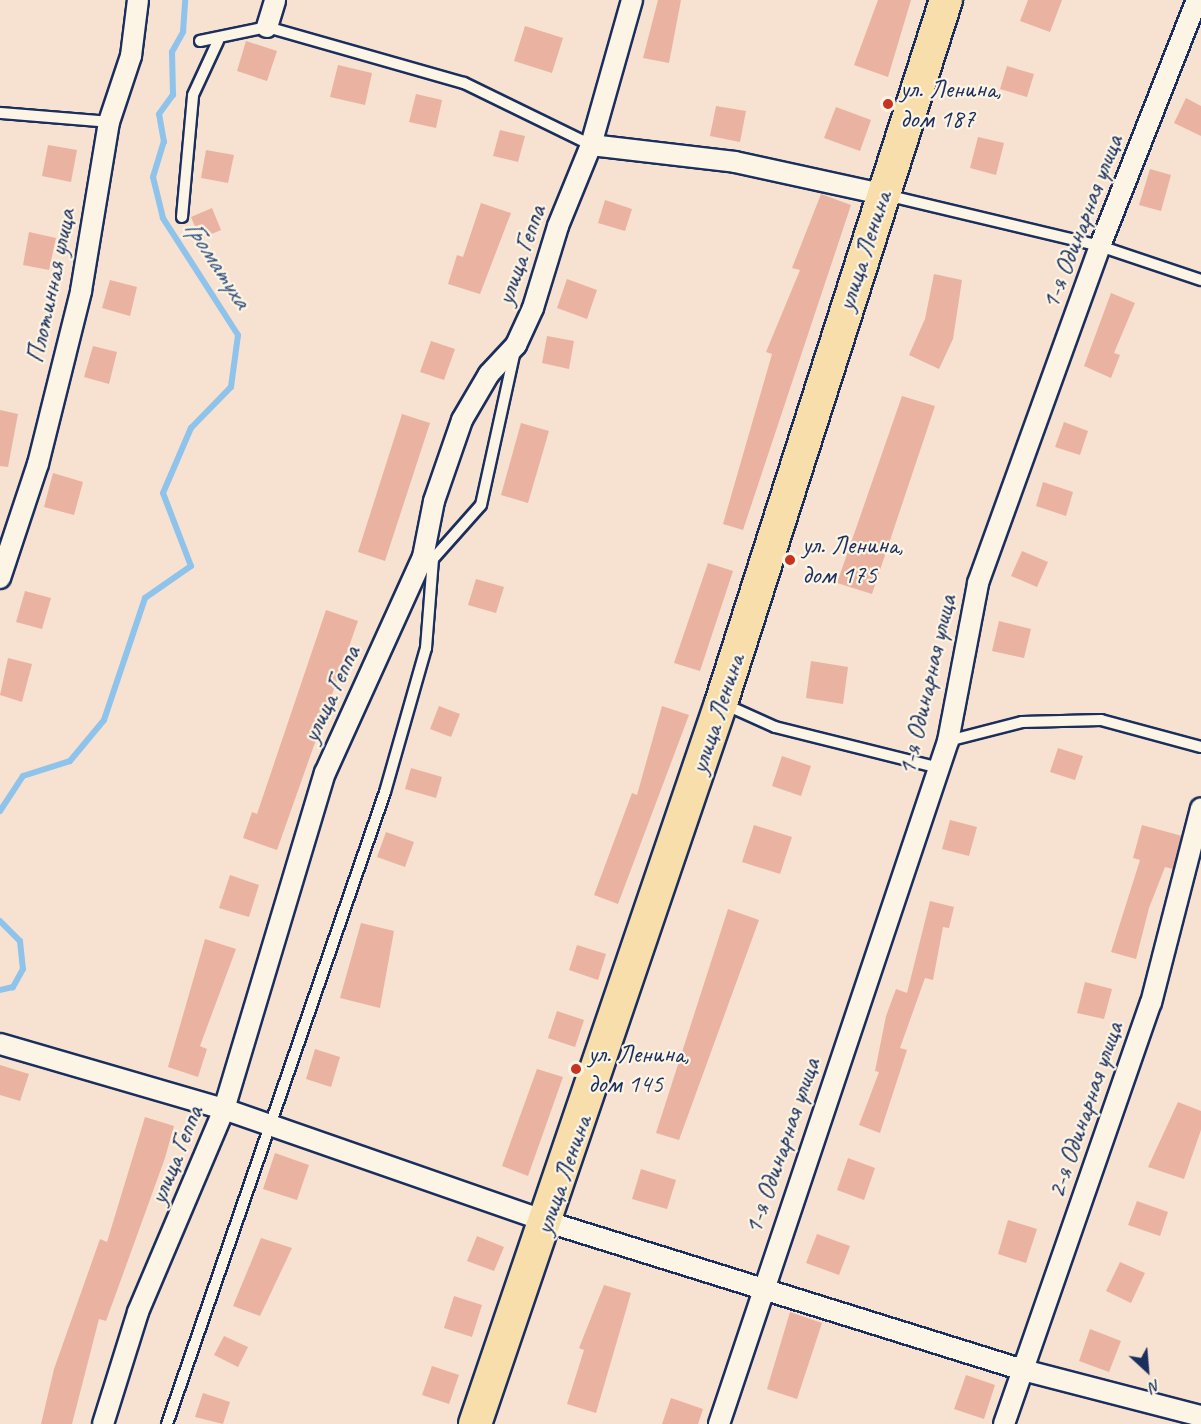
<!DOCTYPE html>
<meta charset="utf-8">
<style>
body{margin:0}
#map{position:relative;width:1201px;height:1424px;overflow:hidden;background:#f7e1d1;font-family:Caveat,sans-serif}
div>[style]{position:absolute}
.stream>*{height:6px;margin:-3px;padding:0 3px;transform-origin:3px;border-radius:3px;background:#8ec3eb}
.building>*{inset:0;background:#eab3a1}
.roads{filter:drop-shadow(2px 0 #1b2f5e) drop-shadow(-2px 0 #1b2f5e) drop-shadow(0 2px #1b2f5e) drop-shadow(0 -2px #1b2f5e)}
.service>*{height:10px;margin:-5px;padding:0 5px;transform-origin:5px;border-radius:5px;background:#fcf5e5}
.minor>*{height:20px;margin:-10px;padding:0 10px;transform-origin:10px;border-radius:10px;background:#fcf5e5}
.primary>*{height:32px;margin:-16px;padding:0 16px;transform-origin:16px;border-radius:16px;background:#f8deab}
.dots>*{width:16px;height:16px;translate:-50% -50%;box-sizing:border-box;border:3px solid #fcf5e5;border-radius:50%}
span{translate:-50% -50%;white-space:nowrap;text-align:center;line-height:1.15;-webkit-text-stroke:4.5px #fcf5e5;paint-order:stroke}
.poi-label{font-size:26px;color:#1b2f5e}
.left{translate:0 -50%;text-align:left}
.street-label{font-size:26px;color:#1b2f5e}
.water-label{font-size:27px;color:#385481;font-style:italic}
.north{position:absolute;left:1117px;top:1340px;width:60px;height:60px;-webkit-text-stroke:4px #fcf5e5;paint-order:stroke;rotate:154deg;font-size:16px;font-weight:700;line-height:24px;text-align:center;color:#1b2f5e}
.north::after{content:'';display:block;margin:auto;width:21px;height:27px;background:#1b2f5e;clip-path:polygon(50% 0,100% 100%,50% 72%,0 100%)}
</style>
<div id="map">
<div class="stream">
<div style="left:0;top:811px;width:42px;rotate:-56.7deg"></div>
<div style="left:23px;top:776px;width:49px;rotate:-17.7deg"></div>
<div style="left:70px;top:761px;width:53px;rotate:-50.3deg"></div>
<div style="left:104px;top:720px;width:129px;rotate:-71.4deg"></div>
<div style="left:145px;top:598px;width:56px;rotate:-34.8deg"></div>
<div style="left:191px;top:566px;width:78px;rotate:-111deg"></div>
<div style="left:163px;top:493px;width:71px;rotate:-66.7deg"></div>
<div style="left:191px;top:428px;width:57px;rotate:-45.7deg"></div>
<div style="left:231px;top:387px;width:52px;rotate:-82.3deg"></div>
<div style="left:238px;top:335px;width:139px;rotate:-122.7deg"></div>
<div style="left:163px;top:218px;width:42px;rotate:-103.7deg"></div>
<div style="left:153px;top:177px;width:37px;rotate:-73deg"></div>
<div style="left:164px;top:142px;width:28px;rotate:-100deg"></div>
<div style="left:159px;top:114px;width:24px;rotate:-54deg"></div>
<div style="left:173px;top:95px;width:43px;rotate:-91.3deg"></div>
<div style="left:172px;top:52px;width:23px;rotate:-61deg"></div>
<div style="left:183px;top:32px;width:32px;rotate:-86deg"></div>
<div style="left:0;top:921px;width:28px;rotate:45deg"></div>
<div style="left:20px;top:941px;width:28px;rotate:84deg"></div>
<div style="left:23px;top:969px;width:21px;rotate:119deg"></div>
<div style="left:13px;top:987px;width:13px;rotate:167deg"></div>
</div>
<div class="building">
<div style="clip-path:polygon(658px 0,681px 0,669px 63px,643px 58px)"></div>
<div style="clip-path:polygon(878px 0,911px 0,888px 77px,854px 65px)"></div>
<div style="clip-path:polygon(1028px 0,1062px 0,1050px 32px,1020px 21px)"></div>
<div style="clip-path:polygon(525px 26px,563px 38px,552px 73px,514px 61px)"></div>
<div style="clip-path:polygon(246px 41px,277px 51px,267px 81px,237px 71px)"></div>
<div style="clip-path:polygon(338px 65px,372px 73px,365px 105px,330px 97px)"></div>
<div style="clip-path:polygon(1007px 66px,1034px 74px,1027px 97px,1000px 89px)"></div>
<div style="clip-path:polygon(416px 94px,442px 100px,436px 128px,409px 122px)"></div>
<div style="clip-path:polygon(1186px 98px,1201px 106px,1201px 136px,1174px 123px)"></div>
<div style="clip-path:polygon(716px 106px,746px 111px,740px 142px,710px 136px)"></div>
<div style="clip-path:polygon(836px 107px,871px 120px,860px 151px,824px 138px)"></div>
<div style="clip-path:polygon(500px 130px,525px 136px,518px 162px,493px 156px)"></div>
<div style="clip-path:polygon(978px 137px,1004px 143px,996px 175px,970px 168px)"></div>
<div style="clip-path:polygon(48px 145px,77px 150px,71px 182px,42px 176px)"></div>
<div style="clip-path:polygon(206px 150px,234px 155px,228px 183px,201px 178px)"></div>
<div style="clip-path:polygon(1150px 169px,1171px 175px,1161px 211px,1139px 205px)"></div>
<div style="clip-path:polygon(821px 194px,851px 205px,743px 530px,723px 524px,772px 354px,766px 352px,800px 270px,792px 268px)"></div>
<div style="clip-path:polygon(605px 200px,632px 209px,625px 231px,598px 223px)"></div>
<div style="clip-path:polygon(481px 203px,511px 213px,480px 294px,448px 284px,457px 255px,463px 257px)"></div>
<div style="clip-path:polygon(212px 208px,221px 230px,200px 239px,191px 217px)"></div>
<div style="clip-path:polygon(29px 232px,56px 238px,49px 270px,23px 265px)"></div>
<div style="clip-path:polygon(934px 274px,962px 280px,953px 339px,939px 369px,909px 355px,925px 319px)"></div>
<div style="clip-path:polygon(567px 279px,597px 290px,587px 319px,557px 308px)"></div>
<div style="clip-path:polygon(110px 280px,137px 287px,130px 316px,102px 308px)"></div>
<div style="clip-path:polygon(1111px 293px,1135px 303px,1114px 353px,1120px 355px,1111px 378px,1084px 366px)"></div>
<div style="clip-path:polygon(547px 336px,574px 341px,569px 369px,542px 363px)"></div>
<div style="clip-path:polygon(431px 341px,455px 349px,444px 380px,420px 372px)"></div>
<div style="clip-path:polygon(93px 346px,117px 352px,109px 384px,84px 377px)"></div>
<div style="clip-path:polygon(902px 396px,935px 406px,872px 594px,837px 583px)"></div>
<div style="clip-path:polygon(0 410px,18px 414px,8px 467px,0 466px)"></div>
<div style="clip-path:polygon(402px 414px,430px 423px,385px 561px,358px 552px)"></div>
<div style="clip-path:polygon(1064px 422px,1088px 431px,1080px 455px,1055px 447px)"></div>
<div style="clip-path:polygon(521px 423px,549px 431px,528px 503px,501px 495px)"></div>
<div style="clip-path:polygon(53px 473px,83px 482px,74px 515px,44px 507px)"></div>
<div style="clip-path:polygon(1043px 482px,1073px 492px,1066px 516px,1036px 506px)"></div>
<div style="clip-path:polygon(1022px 551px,1048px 562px,1037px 587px,1011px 576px)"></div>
<div style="clip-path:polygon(708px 563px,733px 571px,700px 671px,674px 663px)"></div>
<div style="clip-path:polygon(476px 579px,504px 587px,496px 613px,468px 605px)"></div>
<div style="clip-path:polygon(25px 591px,51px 598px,42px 629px,16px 622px)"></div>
<div style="clip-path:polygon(326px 610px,358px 621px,277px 850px,243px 838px,252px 812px,257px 814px)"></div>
<div style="clip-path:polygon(999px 621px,1031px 629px,1024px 658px,992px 651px)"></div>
<div style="clip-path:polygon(8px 658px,32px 664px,22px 702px,0 695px)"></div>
<div style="clip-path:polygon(811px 661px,848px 667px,843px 704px,806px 698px)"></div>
<div style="clip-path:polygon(439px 706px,460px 714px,451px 737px,430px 729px)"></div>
<div style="clip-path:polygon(662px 706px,689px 715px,618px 904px,594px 895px,632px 793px,637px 795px)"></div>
<div style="clip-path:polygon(1058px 748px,1083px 756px,1075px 780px,1050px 772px)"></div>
<div style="clip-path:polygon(782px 756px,811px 766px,801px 796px,772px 786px)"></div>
<div style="clip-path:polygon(411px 768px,442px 777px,436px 798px,405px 789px)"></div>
<div style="clip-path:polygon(950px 820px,977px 827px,969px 856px,942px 849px)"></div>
<div style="clip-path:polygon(754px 825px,792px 837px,780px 874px,742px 862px)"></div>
<div style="clip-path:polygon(1142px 825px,1182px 836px,1173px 869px,1165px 867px,1149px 908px,1136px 959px,1111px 952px,1140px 860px,1133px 858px)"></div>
<div style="clip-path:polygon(386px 832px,414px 842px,405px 867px,377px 857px)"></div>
<div style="clip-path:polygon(230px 875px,259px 885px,249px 917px,219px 908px)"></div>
<div style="clip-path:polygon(930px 901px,954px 907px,949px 928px,943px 927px,933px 980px,925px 978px,900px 1048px,907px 1050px,880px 1133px,859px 1125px,879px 1072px,875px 1071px,886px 1016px,896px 989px,907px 993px)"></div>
<div style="clip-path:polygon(728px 909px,759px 920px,679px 1140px,656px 1133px)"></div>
<div style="clip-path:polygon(361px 923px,394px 931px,380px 1008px,340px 998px)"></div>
<div style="clip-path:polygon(205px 939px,236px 949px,200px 1046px,207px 1049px,198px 1077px,168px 1067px)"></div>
<div style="clip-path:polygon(577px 945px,606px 954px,598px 980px,569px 970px)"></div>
<div style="clip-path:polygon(1085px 982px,1112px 989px,1104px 1019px,1077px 1013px)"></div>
<div style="clip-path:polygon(557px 1011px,584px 1020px,575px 1047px,548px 1038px)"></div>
<div style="clip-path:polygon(315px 1049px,340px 1057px,331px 1087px,306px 1079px)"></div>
<div style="clip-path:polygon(0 1065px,29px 1074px,20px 1101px,0 1095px)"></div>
<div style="clip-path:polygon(537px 1069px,563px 1077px,528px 1176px,502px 1166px)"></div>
<div style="clip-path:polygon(1178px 1102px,1201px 1111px,1201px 1130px,1184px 1179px,1148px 1167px)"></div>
<div style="clip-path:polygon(145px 1117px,174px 1126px,165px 1158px,106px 1321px,99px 1319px,72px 1424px,41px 1424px,54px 1369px,100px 1239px,107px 1242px)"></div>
<div style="clip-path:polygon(275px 1153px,309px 1165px,297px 1200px,263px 1189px)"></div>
<div style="clip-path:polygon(848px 1158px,875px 1168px,864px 1200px,837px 1190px)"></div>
<div style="clip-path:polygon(641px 1169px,676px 1180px,667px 1209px,632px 1199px)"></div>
<div style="clip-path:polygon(1137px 1201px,1168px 1212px,1160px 1236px,1128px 1225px)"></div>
<div style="clip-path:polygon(1008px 1220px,1037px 1229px,1026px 1263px,998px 1254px)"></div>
<div style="clip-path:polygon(817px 1234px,850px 1246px,839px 1275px,806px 1263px)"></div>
<div style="clip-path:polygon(477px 1236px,504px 1247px,494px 1271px,467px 1261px)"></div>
<div style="clip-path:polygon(261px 1238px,292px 1248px,260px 1316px,233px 1306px)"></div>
<div style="clip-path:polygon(1120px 1262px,1145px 1273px,1131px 1303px,1106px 1291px)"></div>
<div style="clip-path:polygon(604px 1285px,631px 1293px,596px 1413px,567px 1404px,584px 1350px,579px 1348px)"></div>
<div style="clip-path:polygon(454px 1296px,482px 1305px,472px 1337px,444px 1328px)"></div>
<div style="clip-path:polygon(790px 1312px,822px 1323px,797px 1399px,767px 1389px)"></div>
<div style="clip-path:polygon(1090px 1329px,1121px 1341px,1109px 1372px,1079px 1361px)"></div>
<div style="clip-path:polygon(224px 1336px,248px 1347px,238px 1367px,214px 1355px)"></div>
<div style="clip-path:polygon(432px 1366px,459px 1375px,449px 1404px,422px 1395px)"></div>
<div style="clip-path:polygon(966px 1375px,995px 1385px,984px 1419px,954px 1409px)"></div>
<div style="clip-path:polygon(203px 1393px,230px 1402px,223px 1424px,195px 1417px)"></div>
<div style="clip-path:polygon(671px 1398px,703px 1409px,698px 1424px,662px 1424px)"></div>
</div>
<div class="roads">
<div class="service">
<div style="left:200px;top:41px;width:68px;rotate:-11.8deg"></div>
<div style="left:267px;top:27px;width:205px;rotate:15.9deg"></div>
<div style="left:464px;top:83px;width:141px;rotate:26deg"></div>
<div style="left:0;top:113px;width:109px;rotate:4.7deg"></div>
<div style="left:886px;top:195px;width:220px;rotate:13.4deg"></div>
<div style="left:1100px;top:246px;width:107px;rotate:18.6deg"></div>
<div style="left:182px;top:217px;width:122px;rotate:-84.8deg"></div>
<div style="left:193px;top:95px;width:60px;rotate:-65.2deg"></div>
<div style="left:433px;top:559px;width:72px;rotate:-48.4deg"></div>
<div style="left:481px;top:505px;width:159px;rotate:-77.6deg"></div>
<div style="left:724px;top:704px;width:56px;rotate:24.3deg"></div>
<div style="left:775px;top:727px;width:169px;rotate:14deg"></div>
<div style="left:948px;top:741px;width:76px;rotate:-14.4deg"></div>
<div style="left:1022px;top:722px;width:79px;rotate:-1.5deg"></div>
<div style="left:1101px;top:720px;width:104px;rotate:15.1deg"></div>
<div style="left:167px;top:1424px;width:669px;rotate:-70.97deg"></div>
<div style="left:385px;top:792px;width:150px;rotate:-74.1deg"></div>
<div style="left:426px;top:648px;width:89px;rotate:-85.5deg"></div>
<div style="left:433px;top:559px;width:10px;rotate:-169deg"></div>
</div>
<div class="minor">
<div style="left:267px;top:27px;width:28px;rotate:-73deg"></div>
<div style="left:591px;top:145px;width:145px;rotate:6.7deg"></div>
<div style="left:735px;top:162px;width:150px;rotate:12.3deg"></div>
<div style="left:0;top:578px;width:120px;rotate:-71.6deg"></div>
<div style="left:38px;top:464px;width:178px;rotate:-76deg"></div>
<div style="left:81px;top:291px;width:171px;rotate:-80.6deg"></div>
<div style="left:109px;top:122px;width:70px;rotate:-71.6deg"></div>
<div style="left:131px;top:56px;width:56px;rotate:-82.9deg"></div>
<div style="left:0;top:1044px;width:233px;rotate:16.2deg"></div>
<div style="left:224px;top:1109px;width:343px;rotate:19.2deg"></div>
<div style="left:548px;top:1222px;width:498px;rotate:17.3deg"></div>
<div style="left:1023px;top:1370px;width:184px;rotate:14.5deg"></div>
<div style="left:103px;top:1424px;width:117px;rotate:-72.6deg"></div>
<div style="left:138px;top:1312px;width:220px;rotate:-67deg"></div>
<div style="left:224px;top:1109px;width:351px;rotate:-73.3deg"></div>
<div style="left:325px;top:773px;width:237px;rotate:-65.6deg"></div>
<div style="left:423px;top:557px;width:57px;rotate:-78.9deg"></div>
<div style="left:434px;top:501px;width:86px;rotate:-70.9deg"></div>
<div style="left:462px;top:420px;width:53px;rotate:-59.6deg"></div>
<div style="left:489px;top:374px;width:40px;rotate:-47deg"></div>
<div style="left:516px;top:345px;width:41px;rotate:-65.3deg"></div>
<div style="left:533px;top:308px;width:86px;rotate:-73deg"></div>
<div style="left:558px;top:226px;width:87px;rotate:-67.8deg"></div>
<div style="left:591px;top:145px;width:151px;rotate:-74.2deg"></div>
<div style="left:719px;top:1424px;width:720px;rotate:-71.46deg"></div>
<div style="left:948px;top:741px;width:161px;rotate:-79.2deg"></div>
<div style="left:978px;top:583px;width:358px;rotate:-70.1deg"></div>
<div style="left:1100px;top:246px;width:264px;rotate:-68.5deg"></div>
<div style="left:1004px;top:1424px;width:446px;rotate:-70.8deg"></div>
<div style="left:1151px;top:1003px;width:201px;rotate:-75.6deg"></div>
</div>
<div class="primary">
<div style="left:475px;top:1424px;width:762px;rotate:-71.16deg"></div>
<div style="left:721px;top:703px;width:738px;rotate:-72.25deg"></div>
</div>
</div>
<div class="dots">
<div style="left:888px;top:104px;background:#c8321e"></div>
<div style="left:790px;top:560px;background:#c8321e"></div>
<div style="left:576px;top:1069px;background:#c8321e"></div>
</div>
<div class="poi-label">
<span class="left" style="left:900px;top:104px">ул. Ленина,<br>дом 187</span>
<span class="left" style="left:802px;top:560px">ул. Ленина,<br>дом 175</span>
<span class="left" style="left:588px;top:1069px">ул. Ленина,<br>дом 145</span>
</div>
<div class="street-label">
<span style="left:1082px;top:222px;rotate:-69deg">1-я Одинарная улица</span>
<span style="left:864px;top:251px;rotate:-72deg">улица Ленина</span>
<span style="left:521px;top:255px;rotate:-71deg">улица Геппа</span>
<span style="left:51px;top:286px;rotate:-78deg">Плотинная улица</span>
<span style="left:927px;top:685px;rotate:-77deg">1-я Одинарная улица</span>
<span style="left:331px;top:694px;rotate:-65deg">улица Геппа</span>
<span style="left:717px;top:714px;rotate:-72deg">улица Ленина</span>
<span style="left:1085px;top:1110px;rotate:-71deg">2-я Одинарная улица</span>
<span style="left:782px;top:1146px;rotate:-71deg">1-я Одинарная улица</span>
<span style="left:176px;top:1155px;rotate:-68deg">улица Геппа</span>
<span style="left:563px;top:1175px;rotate:-71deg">улица Ленина</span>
</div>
<div class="water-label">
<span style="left:218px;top:264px;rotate:57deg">Громатуха</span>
</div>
<div class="north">N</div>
</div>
